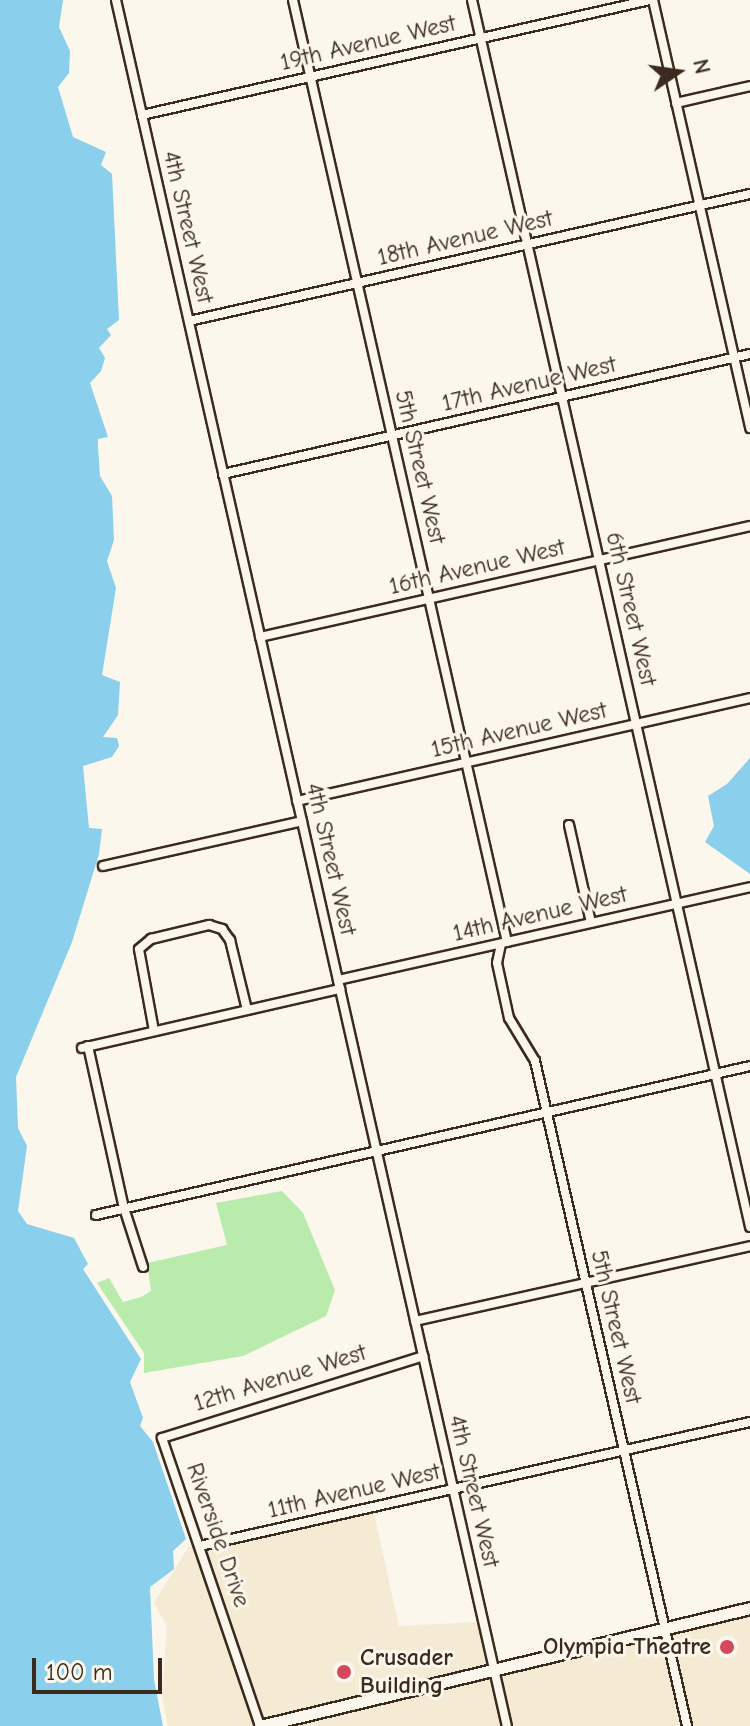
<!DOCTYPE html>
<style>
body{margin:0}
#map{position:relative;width:750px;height:1726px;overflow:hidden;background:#fbf7ec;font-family:"Comic Neue",sans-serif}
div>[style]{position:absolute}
.built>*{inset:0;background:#f5ead4}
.green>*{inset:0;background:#b8ebac}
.water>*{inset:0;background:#8acfec}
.roads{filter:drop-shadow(2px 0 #3b2a1e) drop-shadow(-2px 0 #3b2a1e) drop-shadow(0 2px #3b2a1e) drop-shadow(0 -2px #3b2a1e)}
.street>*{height:8px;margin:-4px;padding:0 4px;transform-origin:4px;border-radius:4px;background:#fbf7ec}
.secondary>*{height:11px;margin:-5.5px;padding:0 5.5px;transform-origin:5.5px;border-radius:5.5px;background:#fbf7ec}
.dots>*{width:22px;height:22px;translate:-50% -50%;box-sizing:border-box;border:4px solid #fbf7ec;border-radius:50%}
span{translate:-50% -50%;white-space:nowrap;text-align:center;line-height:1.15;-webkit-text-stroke:6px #fbf7ec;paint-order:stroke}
.street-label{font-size:24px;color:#3b2a1e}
.poi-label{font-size:24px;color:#3b2a1e;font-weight:700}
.right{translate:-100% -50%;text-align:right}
.left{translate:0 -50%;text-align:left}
.north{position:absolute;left:638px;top:32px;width:80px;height:80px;-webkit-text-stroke:6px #fbf7ec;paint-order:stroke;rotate:77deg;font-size:22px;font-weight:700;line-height:32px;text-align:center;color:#3b2a1e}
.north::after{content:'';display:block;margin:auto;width:28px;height:36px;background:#3b2a1e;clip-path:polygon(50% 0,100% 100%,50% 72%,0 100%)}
.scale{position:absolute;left:32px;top:1658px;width:130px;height:36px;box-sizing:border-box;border:4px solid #3b2a1e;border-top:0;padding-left:10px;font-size:24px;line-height:28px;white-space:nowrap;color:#3b2a1e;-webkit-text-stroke:6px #fbf7ec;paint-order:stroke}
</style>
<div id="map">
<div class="built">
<div style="clip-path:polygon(374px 1513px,399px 1626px,478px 1622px,488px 1666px,263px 1718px,206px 1550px)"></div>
<div style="clip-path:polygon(189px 1546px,195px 1547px,255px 1726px,168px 1726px,162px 1696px,167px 1626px,154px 1603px)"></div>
<div style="clip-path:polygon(750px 1613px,750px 1726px,692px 1726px,671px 1632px)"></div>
<div style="clip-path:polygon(662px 1634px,681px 1726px,512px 1726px,500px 1673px)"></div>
<div style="clip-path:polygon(490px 1675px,502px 1726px,267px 1726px)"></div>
</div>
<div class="green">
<div style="clip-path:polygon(282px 1191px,303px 1213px,335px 1290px,326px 1316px,243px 1356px,144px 1373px,144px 1353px,97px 1283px,109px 1278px,123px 1302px,141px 1297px,151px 1291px,147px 1263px,227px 1245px,216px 1203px)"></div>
</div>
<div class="water">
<div style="clip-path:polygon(0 0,63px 0,59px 27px,70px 51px,69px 73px,58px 87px,73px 137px,106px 152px,101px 165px,112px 174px,119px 320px,107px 329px,111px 335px,99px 348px,105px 358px,101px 371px,90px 383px,108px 437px,98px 439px,98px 446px,100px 476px,112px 496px,114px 540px,107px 561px,116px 588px,102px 675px,120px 682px,118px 715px,103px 737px,117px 738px,119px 746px,112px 757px,83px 766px,89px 828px,102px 829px,99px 854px,72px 942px,16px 1077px,18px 1128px,27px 1146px,18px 1211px,27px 1224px,74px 1238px,88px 1264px,83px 1269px,141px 1359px,130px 1382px,143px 1418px,140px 1426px,153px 1442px,186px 1539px,173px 1551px,174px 1569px,150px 1587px,154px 1680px,163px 1726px,0 1726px)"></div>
<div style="clip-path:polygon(750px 758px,750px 874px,705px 842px,714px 826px,708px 796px,727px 784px)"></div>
</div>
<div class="roads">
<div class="street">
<div style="left:116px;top:0;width:1770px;rotate:77.24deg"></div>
<div style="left:293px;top:0;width:966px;rotate:77.2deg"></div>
<div style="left:472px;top:0;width:1258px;rotate:77.23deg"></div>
<div style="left:653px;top:0;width:439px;rotate:77.2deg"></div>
<div style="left:676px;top:103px;width:76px;rotate:-12.9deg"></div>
<div style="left:142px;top:115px;width:521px;rotate:-12.76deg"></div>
<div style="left:189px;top:321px;width:575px;rotate:-12.76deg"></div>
<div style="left:223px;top:474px;width:540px;rotate:-12.83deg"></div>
<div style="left:260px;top:637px;width:502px;rotate:-12.76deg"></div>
<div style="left:297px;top:801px;width:465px;rotate:-12.8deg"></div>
<div style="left:569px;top:825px;width:100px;rotate:77.3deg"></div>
<div style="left:103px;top:866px;width:204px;rotate:-12.7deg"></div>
<div style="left:501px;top:944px;width:19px;rotate:102deg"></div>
<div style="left:497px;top:963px;width:56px;rotate:77.7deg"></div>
<div style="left:509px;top:1018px;width:50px;rotate:58.8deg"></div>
<div style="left:535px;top:1061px;width:682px;rotate:77.12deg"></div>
<div style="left:338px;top:980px;width:422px;rotate:-12.7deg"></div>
<div style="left:154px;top:1031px;width:83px;rotate:-100.4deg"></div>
<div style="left:139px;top:949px;width:16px;rotate:-40deg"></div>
<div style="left:151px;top:939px;width:60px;rotate:-13.6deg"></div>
<div style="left:209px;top:925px;width:14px;rotate:17deg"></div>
<div style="left:222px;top:929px;width:14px;rotate:54deg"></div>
<div style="left:230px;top:940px;width:72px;rotate:76.3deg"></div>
<div style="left:88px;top:1046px;width:166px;rotate:77.5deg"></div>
<div style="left:124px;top:1208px;width:62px;rotate:72.1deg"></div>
<div style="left:82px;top:1048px;width:265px;rotate:-12.9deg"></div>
<div style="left:96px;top:1215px;width:671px;rotate:-12.83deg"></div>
<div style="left:415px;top:1321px;width:343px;rotate:-12.6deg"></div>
<div style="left:200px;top:1546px;width:564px;rotate:-12.71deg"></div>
<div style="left:259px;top:1723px;width:301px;rotate:-108.8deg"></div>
<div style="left:162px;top:1438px;width:274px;rotate:-17.4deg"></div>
</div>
<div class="secondary">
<div style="left:260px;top:1726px;width:504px;rotate:-13.54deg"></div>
</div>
</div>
<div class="dots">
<div style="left:727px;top:1647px;background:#d1495b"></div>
<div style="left:344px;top:1672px;background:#d1495b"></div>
</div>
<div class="street-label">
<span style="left:368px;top:43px;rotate:-13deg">19th Avenue West</span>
<span style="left:188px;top:227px;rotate:77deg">4th Street West</span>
<span style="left:465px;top:238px;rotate:-13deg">18th Avenue West</span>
<span style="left:529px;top:384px;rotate:-13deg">17th Avenue West</span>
<span style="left:420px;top:467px;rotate:77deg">5th Street West</span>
<span style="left:477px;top:567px;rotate:-13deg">16th Avenue West</span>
<span style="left:631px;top:609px;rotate:77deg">6th Street West</span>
<span style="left:519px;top:730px;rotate:-13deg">15th Avenue West</span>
<span style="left:331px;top:859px;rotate:77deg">4th Street West</span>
<span style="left:540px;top:914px;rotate:-13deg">14th Avenue West</span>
<span style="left:616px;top:1327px;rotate:77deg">5th Street West</span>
<span style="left:280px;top:1378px;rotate:-17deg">12th Avenue West</span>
<span style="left:354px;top:1491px;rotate:-13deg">11th Avenue West</span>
<span style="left:474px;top:1491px;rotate:77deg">4th Street West</span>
<span style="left:218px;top:1535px;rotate:71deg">Riverside Drive</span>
</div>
<div class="poi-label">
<span class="right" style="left:711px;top:1647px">Olympia Theatre</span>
<span class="left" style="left:360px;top:1672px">Crusader<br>Building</span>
</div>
<div class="north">N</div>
<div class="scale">100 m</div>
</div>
